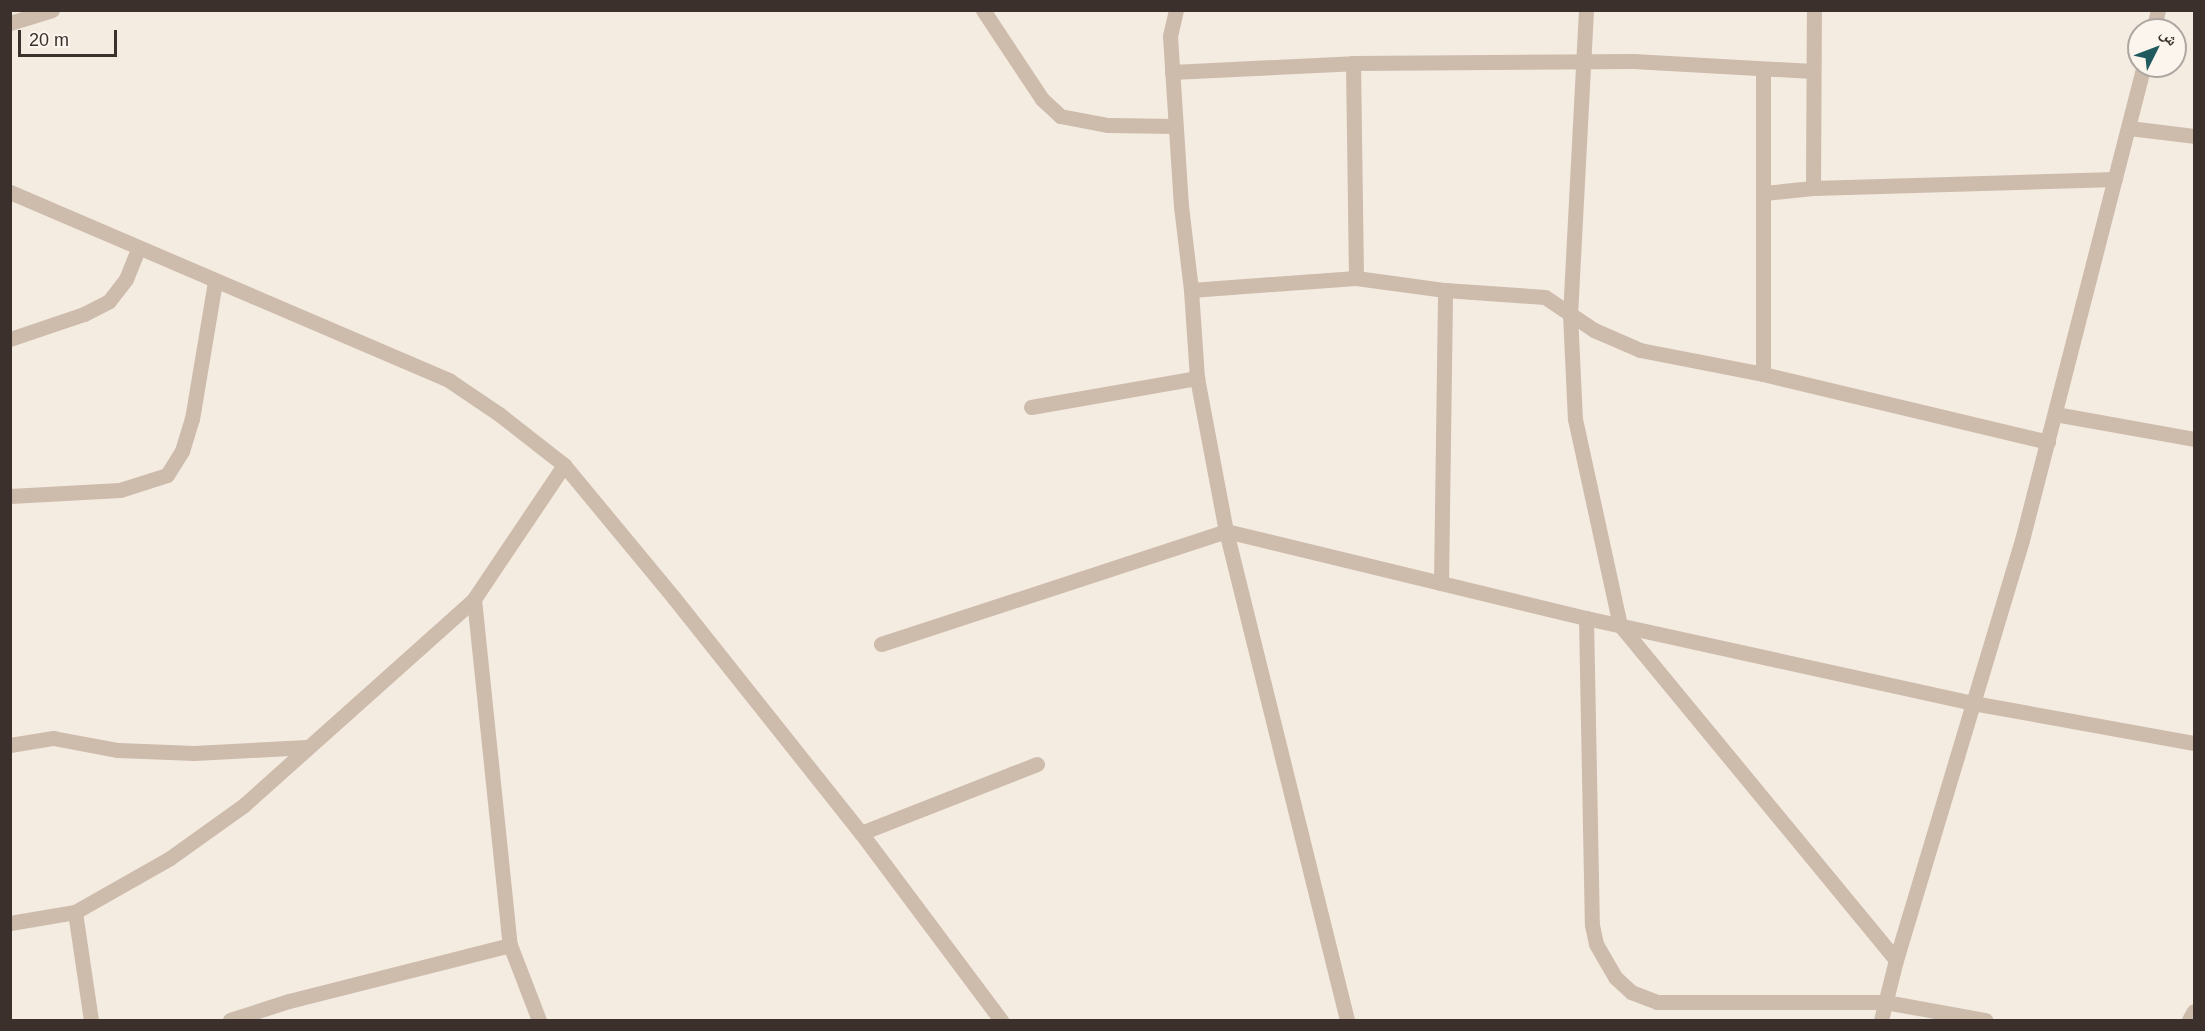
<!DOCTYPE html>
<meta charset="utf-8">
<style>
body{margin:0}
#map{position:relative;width:2205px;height:1031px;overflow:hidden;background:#f4ebe1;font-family:Arial,"Noto Naskh Arabic",sans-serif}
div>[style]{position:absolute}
.minor>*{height:15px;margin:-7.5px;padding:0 7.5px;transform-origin:7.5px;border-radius:7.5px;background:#cdbbac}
span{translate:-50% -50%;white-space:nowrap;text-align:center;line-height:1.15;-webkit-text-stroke:5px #fbf5ee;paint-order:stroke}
.frame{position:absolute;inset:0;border:12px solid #3b302b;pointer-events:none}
.north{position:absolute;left:2127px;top:18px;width:60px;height:60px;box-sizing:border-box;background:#fbf5ee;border:2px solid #aea6a0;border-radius:50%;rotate:48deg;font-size:16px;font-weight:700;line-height:24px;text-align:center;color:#3b302b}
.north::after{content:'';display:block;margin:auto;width:21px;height:27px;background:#1f5a5e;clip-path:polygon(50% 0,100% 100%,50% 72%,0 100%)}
.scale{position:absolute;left:18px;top:30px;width:99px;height:27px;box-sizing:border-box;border:3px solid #3b302b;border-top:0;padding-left:8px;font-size:18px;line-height:21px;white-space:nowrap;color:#3b302b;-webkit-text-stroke:4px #fbf5ee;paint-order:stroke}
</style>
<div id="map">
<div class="minor">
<div style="left:983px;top:10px;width:107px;rotate:56.5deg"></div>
<div style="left:1042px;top:99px;width:25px;rotate:43deg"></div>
<div style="left:1060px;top:116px;width:49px;rotate:10.6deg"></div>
<div style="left:1108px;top:125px;width:67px;rotate:0.9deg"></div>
<div style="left:1176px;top:10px;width:27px;rotate:103deg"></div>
<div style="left:1170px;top:36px;width:170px;rotate:86.3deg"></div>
<div style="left:1181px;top:206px;width:85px;rotate:83.2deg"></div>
<div style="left:1191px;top:290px;width:88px;rotate:86.1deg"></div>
<div style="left:1197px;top:378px;width:156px;rotate:79.3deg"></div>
<div style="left:1226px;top:531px;width:504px;rotate:76.1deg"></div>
<div style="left:1586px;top:10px;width:304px;rotate:93deg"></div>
<div style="left:1570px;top:314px;width:105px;rotate:87.3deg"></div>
<div style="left:1575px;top:419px;width:211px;rotate:77.7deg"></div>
<div style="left:1620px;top:625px;width:434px;rotate:50.5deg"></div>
<div style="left:10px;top:23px;width:44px;rotate:-17.2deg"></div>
<div style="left:2153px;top:30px;width:21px;rotate:-76deg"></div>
<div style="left:1353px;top:63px;width:215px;rotate:89.2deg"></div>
<div style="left:1763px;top:69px;width:305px;rotate:90deg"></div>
<div style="left:1172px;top:72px;width:181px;rotate:-2.8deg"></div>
<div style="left:1353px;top:63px;width:280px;rotate:-0.4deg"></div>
<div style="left:1633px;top:61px;width:180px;rotate:3.2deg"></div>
<div style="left:2129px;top:128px;width:65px;rotate:7deg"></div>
<div style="left:1813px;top:188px;width:178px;rotate:-89.7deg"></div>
<div style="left:10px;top:192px;width:479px;rotate:23.2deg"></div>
<div style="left:450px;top:381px;width:59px;rotate:34deg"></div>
<div style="left:499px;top:414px;width:83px;rotate:38.1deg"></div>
<div style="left:564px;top:465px;width:173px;rotate:50.4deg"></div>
<div style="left:674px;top:598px;width:300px;rotate:51.5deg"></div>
<div style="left:861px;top:833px;width:234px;rotate:53.2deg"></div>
<div style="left:1764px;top:193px;width:49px;rotate:-5.8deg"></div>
<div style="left:1813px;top:188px;width:302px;rotate:-1.7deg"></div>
<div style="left:1191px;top:290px;width:165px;rotate:-4.2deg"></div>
<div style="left:1356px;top:278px;width:90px;rotate:7.7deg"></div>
<div style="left:1445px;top:290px;width:100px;rotate:4deg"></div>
<div style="left:1545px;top:297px;width:59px;rotate:34deg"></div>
<div style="left:1594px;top:330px;width:50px;rotate:23.5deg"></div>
<div style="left:1640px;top:350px;width:125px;rotate:11deg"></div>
<div style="left:1763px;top:374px;width:293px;rotate:13.4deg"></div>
<div style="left:10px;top:339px;width:78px;rotate:-18.7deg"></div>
<div style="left:84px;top:314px;width:28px;rotate:-27deg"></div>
<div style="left:109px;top:301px;width:28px;rotate:-52deg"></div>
<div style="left:126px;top:279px;width:32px;rotate:-68deg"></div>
<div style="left:1031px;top:407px;width:169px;rotate:-9.9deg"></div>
<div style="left:2055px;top:414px;width:141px;rotate:10.2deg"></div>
<div style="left:10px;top:496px;width:110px;rotate:-3.1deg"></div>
<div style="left:120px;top:490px;width:49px;rotate:-17.7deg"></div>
<div style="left:167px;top:475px;width:28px;rotate:-58deg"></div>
<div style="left:182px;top:451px;width:34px;rotate:-73deg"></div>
<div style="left:192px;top:419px;width:140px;rotate:-80.5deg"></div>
<div style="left:1441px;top:583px;width:293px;rotate:-89.2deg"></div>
<div style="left:474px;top:599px;width:348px;rotate:84.1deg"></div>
<div style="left:510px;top:945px;width:80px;rotate:68.9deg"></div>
<div style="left:1586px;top:618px;width:307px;rotate:88.9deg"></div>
<div style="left:1592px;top:925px;width:19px;rotate:78deg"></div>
<div style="left:1596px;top:944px;width:39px;rotate:60deg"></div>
<div style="left:1616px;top:978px;width:21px;rotate:43deg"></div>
<div style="left:1631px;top:992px;width:28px;rotate:21deg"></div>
<div style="left:1657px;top:1002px;width:228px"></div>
<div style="left:1885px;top:1002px;width:102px;rotate:10.2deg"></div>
<div style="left:881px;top:644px;width:363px;rotate:-18.1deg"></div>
<div style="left:1226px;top:531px;width:370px;rotate:13.6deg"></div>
<div style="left:1586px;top:618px;width:396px;rotate:12.4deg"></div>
<div style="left:1973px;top:703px;width:225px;rotate:10.3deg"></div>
<div style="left:10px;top:745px;width:44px;rotate:-9.2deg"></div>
<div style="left:53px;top:738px;width:66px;rotate:10.5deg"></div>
<div style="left:118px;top:750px;width:76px;rotate:2.3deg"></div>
<div style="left:194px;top:753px;width:113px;rotate:-3deg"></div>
<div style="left:861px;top:833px;width:189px;rotate:-21.4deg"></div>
<div style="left:75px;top:912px;width:109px;rotate:81.6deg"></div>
<div style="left:10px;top:923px;width:66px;rotate:-9.6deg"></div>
<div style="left:75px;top:912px;width:109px;rotate:-29.6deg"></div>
<div style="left:170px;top:858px;width:91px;rotate:-35.6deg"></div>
<div style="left:244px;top:805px;width:309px;rotate:-41.8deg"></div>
<div style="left:474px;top:599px;width:161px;rotate:-56.1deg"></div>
<div style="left:230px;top:1020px;width:62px;rotate:-17.9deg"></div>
<div style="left:289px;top:1001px;width:228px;rotate:-14.2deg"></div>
<div style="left:1881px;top:1020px;width:62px;rotate:-76deg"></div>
<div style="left:1896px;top:960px;width:438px;rotate:-73.3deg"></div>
<div style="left:2022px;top:540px;width:489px;rotate:-75.6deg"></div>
<div style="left:2189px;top:1020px;width:10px;rotate:-61deg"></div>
</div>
<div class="frame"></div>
<div class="north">ش</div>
<div class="scale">20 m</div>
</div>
